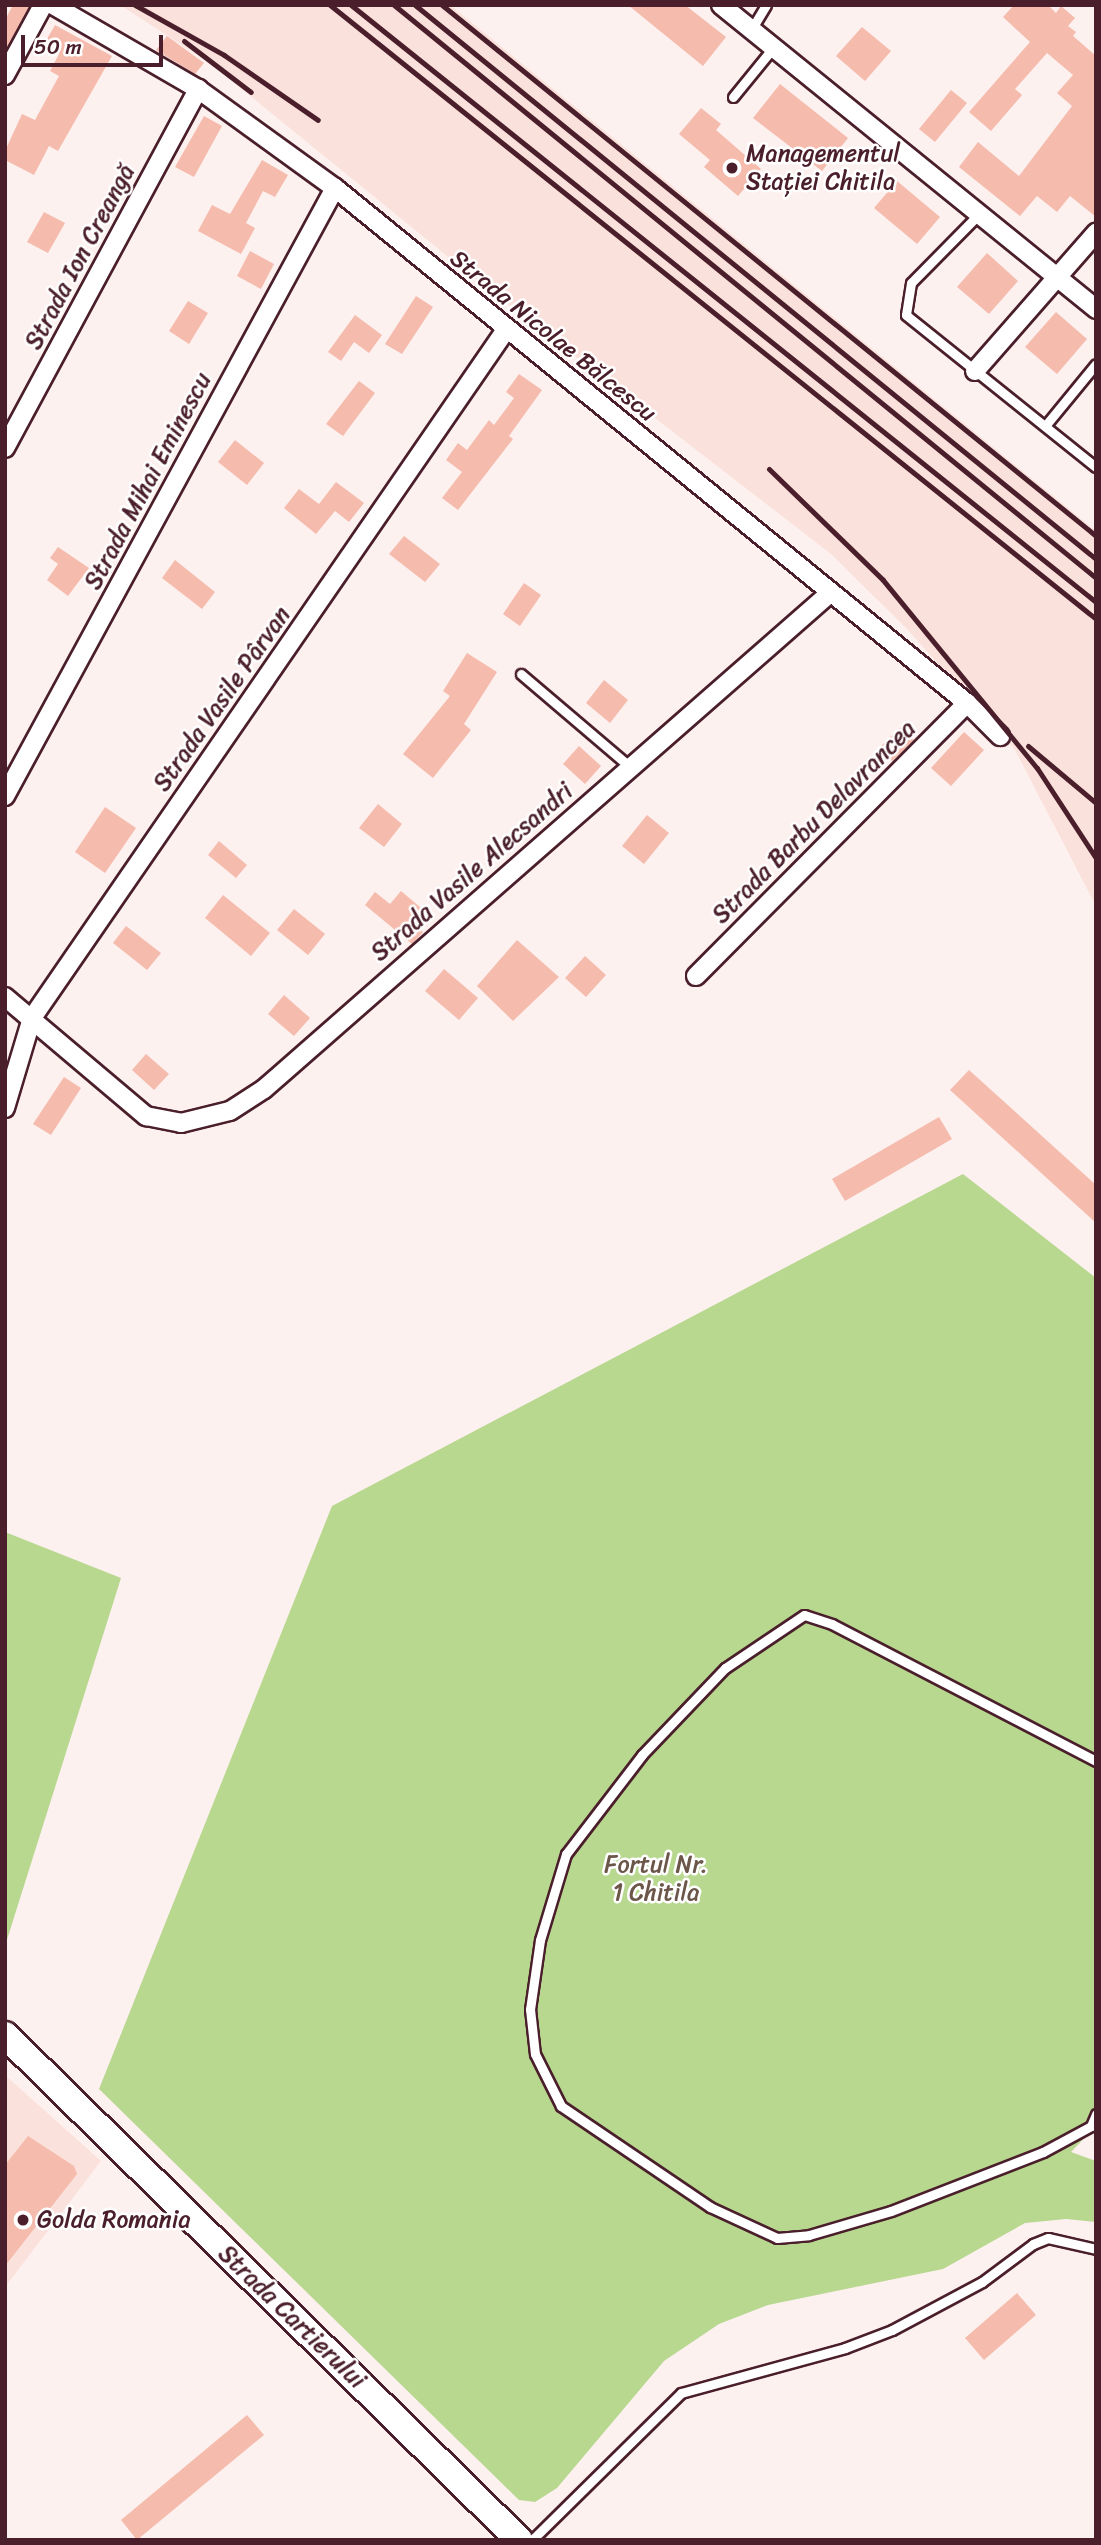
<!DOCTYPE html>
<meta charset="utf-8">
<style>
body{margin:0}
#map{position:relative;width:1101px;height:2545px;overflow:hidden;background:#fdf1ef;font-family:Sriracha,sans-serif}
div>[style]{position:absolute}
.built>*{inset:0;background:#fbe1db}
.green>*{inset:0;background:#b8d78f}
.building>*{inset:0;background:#f5bbad}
.roads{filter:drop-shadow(2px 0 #4a1f2b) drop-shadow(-2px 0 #4a1f2b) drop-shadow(0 2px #4a1f2b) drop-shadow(0 -2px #4a1f2b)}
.lane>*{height:9px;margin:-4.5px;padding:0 4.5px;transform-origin:4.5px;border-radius:4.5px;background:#fff}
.street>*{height:18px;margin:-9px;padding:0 9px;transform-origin:9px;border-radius:9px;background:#fff}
.secondary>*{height:26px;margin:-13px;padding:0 13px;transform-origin:13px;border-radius:13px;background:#fff}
.rail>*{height:5px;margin:-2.5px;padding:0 2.5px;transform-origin:2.5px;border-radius:2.5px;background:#4a1f2b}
.dots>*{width:19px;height:19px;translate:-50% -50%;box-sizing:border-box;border:4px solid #fff;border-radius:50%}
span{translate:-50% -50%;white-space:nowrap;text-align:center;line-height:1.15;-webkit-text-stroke:5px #fff;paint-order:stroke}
.poi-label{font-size:24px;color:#4a1f2b}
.left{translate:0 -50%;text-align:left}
.street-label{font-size:24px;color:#4a1f2b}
.park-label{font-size:24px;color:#6b5649}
.frame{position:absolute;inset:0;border:7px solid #4a1f2b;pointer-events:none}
.scale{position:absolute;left:21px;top:35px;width:142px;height:32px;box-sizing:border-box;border:4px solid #4a1f2b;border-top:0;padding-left:9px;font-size:21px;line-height:24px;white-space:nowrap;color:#4a1f2b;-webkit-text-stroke:5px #fff;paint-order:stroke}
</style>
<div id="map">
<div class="built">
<div style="clip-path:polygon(120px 5px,450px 5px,1096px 531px,1096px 906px,1015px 750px,907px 629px,831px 554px,479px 282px,211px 64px)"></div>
<div style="clip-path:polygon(5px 2075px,101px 2161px,5px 2287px)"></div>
</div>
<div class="green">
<div style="clip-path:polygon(963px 1174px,1096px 1278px,1096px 2126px,1071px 2152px,1096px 2161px,1096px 2222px,1066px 2219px,1025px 2223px,943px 2269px,768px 2305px,719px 2324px,664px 2361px,557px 2488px,535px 2502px,519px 2500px,99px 2089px,332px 1506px)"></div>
<div style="clip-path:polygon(5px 1532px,121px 1578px,5px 1946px)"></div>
</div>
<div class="building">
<div style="clip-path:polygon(13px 5px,30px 5px,5px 51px,5px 20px)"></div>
<div style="clip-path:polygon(628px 5px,685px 5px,726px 37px,703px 66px)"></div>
<div style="clip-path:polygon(1014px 5px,1048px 5px,1056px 13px,1061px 6px,1075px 18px,1068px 26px,1076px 32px,1073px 36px,1096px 56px,1096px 217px,1070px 196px,1057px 212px,1037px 196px,1020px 216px,959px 167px,978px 142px,1019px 176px,1072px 106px,1057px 93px,1073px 75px,1047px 53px,1015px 89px,1022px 95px,991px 131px,969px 112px,1030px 42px,1003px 17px)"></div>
<div style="clip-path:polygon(55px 25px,112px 56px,58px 151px,49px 146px,34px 175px,5px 160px,5px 151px,22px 114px,35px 120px,59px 76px,50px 71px,59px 54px,43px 46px)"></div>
<div style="clip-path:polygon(862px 27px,891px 51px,865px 81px,836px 56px)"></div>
<div style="clip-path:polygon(167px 36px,204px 63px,195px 74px,156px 50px)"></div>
<div style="clip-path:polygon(780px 84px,848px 138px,822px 171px,753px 118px)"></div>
<div style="clip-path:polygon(951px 90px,967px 103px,935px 142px,919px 129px)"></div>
<div style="clip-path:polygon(701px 108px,721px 124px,716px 130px,761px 169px,738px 196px,704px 167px,710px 160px,679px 134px)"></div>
<div style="clip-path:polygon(204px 116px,222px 126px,194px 177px,175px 167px)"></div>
<div style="clip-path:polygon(262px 160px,288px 175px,275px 197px,263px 191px,246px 223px,255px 228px,241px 254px,198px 231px,212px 205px,230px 214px)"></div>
<div style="clip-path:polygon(897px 181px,940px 217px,917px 244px,874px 208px)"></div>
<div style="clip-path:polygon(44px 212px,65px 223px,48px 253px,27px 242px)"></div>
<div style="clip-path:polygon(250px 251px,274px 264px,261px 289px,237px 276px)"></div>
<div style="clip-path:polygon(987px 253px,1018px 281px,989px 314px,957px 287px)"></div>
<div style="clip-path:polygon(416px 296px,433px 307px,402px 354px,385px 344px)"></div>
<div style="clip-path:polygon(188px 301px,208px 313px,189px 344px,169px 331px)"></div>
<div style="clip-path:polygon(1056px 312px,1087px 339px,1057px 374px,1025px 347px)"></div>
<div style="clip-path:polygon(355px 315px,382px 335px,369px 353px,354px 342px,341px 361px,328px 352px)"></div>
<div style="clip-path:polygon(519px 374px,542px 390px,509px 436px,513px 439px,458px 510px,442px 498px,462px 472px,446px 460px,458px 443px,467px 450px,489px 420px,494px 425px,514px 398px,506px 392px)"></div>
<div style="clip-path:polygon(359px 381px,375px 393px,343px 436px,326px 424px)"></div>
<div style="clip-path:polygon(235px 440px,264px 463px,247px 485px,218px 462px)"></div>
<div style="clip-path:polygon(336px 482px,364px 503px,349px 522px,335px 511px,316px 534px,284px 508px,299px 489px,319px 504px)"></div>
<div style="clip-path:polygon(404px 536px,440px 564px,425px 582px,389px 554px)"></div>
<div style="clip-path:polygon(58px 547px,89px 568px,68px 596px,47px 580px,58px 564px,50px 558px)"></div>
<div style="clip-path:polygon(175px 560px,215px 592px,202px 609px,162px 578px)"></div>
<div style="clip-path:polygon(524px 583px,541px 595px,520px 626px,503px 614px)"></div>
<div style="clip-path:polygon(467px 653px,497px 672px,464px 724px,471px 730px,433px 778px,403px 754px,450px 696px,443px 691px)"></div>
<div style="clip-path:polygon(604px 680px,628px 700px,610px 723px,586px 703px)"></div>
<div style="clip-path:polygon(901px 727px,914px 740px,892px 761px,879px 748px)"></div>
<div style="clip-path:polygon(964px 732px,984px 750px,951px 786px,931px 768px)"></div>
<div style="clip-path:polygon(579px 746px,601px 766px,585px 784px,563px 764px)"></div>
<div style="clip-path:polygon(378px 804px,402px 824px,384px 847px,359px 828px)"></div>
<div style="clip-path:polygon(105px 807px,136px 828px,105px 873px,75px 852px)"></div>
<div style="clip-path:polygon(647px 815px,669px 833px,644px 864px,622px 846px)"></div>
<div style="clip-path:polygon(219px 841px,247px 865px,236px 878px,208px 855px)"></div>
<div style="clip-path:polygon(401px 891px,427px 913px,416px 926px,423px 932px,412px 944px,365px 905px,375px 892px,390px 904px)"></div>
<div style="clip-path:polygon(223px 895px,270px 933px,251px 956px,205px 918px)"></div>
<div style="clip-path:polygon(294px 909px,325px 934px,308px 955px,277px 930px)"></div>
<div style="clip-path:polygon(126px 926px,161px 953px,147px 970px,113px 943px)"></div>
<div style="clip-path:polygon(517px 940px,559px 977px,513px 1021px,477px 986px)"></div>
<div style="clip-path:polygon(585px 956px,606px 975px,586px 997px,565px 978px)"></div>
<div style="clip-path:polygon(444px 969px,478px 998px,459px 1020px,425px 991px)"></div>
<div style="clip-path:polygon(284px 995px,310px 1018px,294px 1036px,268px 1014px)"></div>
<div style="clip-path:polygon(146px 1054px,169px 1074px,154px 1090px,132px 1070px)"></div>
<div style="clip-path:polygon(969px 1070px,1096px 1185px,1096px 1223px,950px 1090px)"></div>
<div style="clip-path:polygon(64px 1077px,81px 1088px,51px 1135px,33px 1124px)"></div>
<div style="clip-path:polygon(939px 1117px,952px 1139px,845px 1201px,832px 1179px)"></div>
<div style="clip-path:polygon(28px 2136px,74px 2166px,77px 2174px,5px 2266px,5px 2165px)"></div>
<div style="clip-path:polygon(1017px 2293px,1036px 2315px,984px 2360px,965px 2338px)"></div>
<div style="clip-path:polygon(247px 2415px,264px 2435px,137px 2540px,121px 2520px)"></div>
</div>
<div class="roads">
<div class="lane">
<div style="left:751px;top:30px;width:29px;rotate:-59deg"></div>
<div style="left:733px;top:97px;width:63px;rotate:-50.8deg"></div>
<div style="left:978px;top:215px;width:95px;rotate:134.6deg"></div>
<div style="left:911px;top:283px;width:32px;rotate:99deg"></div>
<div style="left:906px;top:315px;width:243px;rotate:38.7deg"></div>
<div style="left:1045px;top:426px;width:80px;rotate:-50.6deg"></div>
<div style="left:521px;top:674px;width:142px;rotate:40.4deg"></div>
<div style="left:1096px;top:1761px;width:297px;rotate:-152.6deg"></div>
<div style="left:832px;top:1624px;width:29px;rotate:-162deg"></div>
<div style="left:804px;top:1615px;width:95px;rotate:146.1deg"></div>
<div style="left:725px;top:1668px;width:120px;rotate:133.7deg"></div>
<div style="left:642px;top:1755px;width:125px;rotate:127.5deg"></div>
<div style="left:566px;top:1854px;width:90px;rotate:106.8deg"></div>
<div style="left:540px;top:1940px;width:70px;rotate:98.2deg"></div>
<div style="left:530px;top:2009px;width:45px;rotate:83.7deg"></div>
<div style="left:535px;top:2054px;width:58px;rotate:63.4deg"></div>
<div style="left:561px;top:2106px;width:180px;rotate:34.1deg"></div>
<div style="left:710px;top:2207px;width:74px;rotate:24.8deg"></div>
<div style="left:777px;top:2238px;width:32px;rotate:-5deg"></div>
<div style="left:809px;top:2235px;width:85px;rotate:-16.3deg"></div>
<div style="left:891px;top:2211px;width:163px;rotate:-21.2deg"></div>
<div style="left:1043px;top:2152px;width:55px;rotate:-28.4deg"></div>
<div style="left:1091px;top:2126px;width:13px;rotate:-67deg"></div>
<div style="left:532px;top:2540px;width:209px;rotate:-44.6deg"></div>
<div style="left:681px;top:2393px;width:170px;rotate:-15.3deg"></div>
<div style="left:845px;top:2348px;width:50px;rotate:-21deg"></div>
<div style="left:892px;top:2330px;width:102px;rotate:-28.1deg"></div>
<div style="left:982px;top:2282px;width:64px;rotate:-36.7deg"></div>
<div style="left:1033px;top:2244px;width:16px;rotate:-22deg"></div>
<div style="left:1048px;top:2238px;width:49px;rotate:12.9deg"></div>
</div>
<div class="street">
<div style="left:53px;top:5px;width:168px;rotate:30.1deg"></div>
<div style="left:198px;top:89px;width:169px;rotate:35.9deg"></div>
<div style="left:335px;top:188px;width:815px;rotate:39.18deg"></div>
<div style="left:967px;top:703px;width:47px;rotate:45deg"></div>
<div style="left:721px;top:5px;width:483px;rotate:39deg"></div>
<div style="left:5px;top:75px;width:80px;rotate:-61.5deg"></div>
<div style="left:975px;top:371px;width:184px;rotate:-48.8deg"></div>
<div style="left:5px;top:448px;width:408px;rotate:-61.7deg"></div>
<div style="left:5px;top:796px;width:692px;rotate:-61.51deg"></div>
<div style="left:696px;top:976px;width:385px;rotate:-45.2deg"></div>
<div style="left:5px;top:997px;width:185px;rotate:40.2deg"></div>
<div style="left:146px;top:1116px;width:36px;rotate:11deg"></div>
<div style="left:181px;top:1123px;width:50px;rotate:-13.8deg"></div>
<div style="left:230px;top:1111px;width:40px;rotate:-32.9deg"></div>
<div style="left:264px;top:1089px;width:753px;rotate:-41.23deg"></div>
<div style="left:5px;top:1108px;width:94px;rotate:-73.3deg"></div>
<div style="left:32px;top:1018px;width:834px;rotate:-55.45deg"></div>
</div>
<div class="secondary">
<div style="left:5px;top:2035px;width:721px;rotate:44.49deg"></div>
</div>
</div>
<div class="rail">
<div style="left:135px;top:5px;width:102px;rotate:29.3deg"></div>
<div style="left:224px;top:55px;width:114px;rotate:34.7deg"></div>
<div style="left:330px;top:5px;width:982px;rotate:38.71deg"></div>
<div style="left:351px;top:5px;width:955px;rotate:38.71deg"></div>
<div style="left:394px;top:5px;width:906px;rotate:39.22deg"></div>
<div style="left:415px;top:5px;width:878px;rotate:39.13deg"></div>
<div style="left:442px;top:5px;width:842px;rotate:39.07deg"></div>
<div style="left:184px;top:41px;width:84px;rotate:37.3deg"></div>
<div style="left:769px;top:469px;width:159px;rotate:44.2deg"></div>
<div style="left:883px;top:580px;width:243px;rotate:50.7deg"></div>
<div style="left:1037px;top:768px;width:108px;rotate:56.8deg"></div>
<div style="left:1028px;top:746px;width:89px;rotate:40deg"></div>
</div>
<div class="dots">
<div style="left:732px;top:168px;background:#4a1f2b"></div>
<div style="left:23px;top:2220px;background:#4a1f2b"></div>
</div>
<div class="poi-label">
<span class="left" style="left:746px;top:168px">Managementul<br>Stației Chitila</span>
<span class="left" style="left:37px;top:2220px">Golda Romania</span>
</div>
<div class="street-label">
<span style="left:80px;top:257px;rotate:-62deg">Strada Ion Creangă</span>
<span style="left:553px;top:336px;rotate:39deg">Strada Nicolae Bălcescu</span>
<span style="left:148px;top:481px;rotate:-62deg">Strada Mihai Eminescu</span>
<span style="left:222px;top:699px;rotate:-55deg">Strada Vasile Pârvan</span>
<span style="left:814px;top:822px;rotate:-45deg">Strada Barbu Delavrancea</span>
<span style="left:472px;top:872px;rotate:-41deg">Strada Vasile Alecsandri</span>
<span style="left:292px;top:2317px;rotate:44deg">Strada Cartierului</span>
</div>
<div class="park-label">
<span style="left:656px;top:1879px">Fortul Nr.<br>1 Chitila</span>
</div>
<div class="frame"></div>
<div class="scale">50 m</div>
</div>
